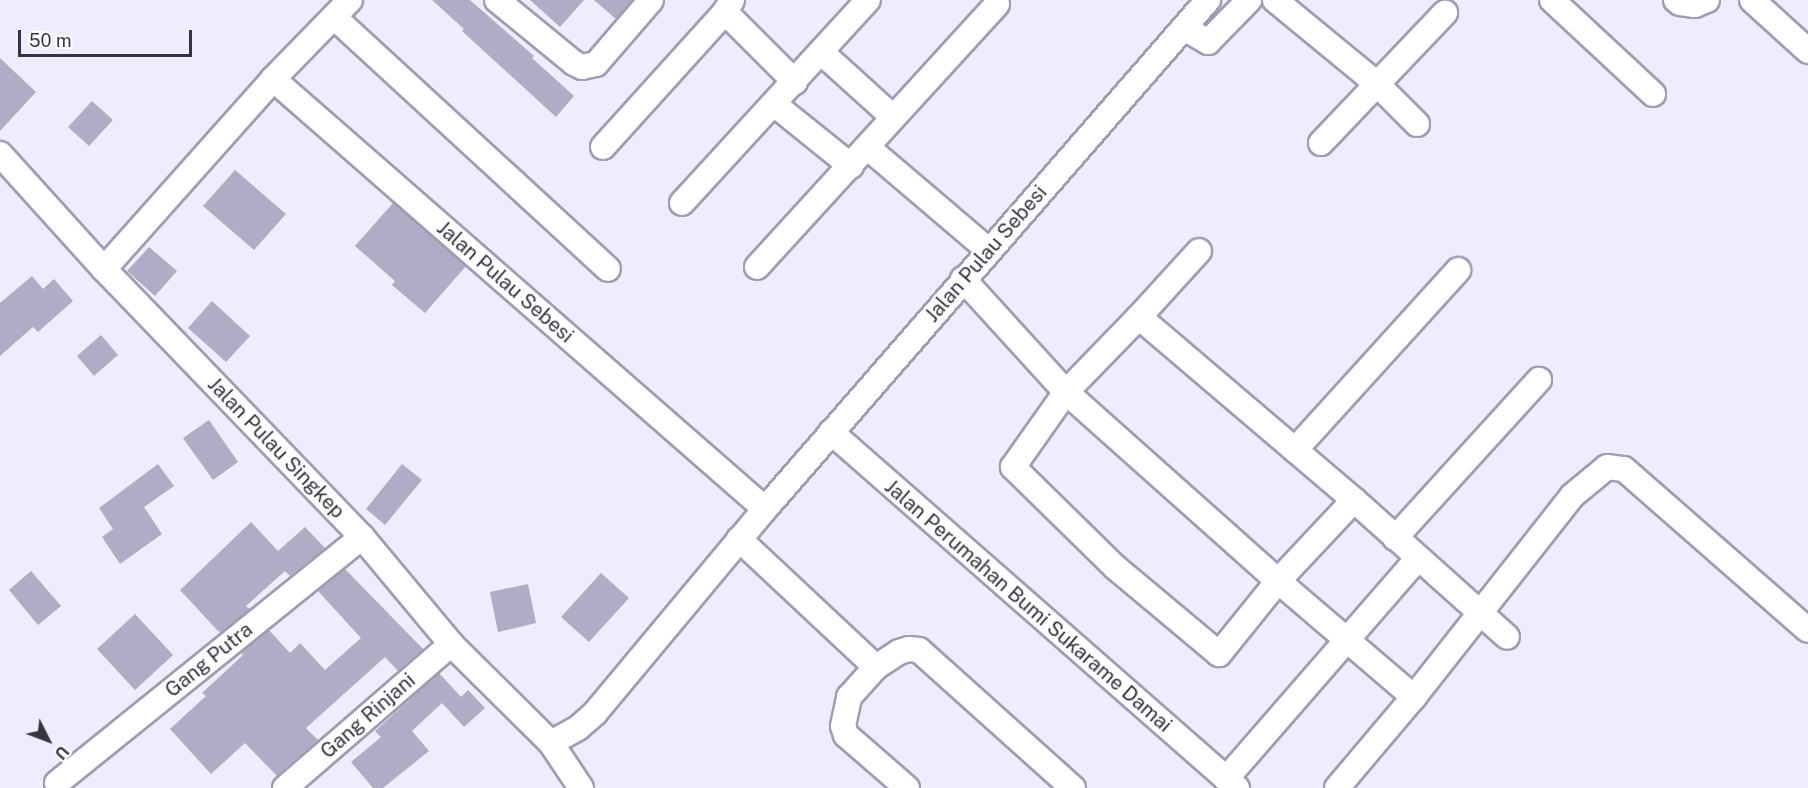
<!DOCTYPE html>
<style>
body{margin:0}
#map{position:relative;width:1808px;height:788px;overflow:hidden;background:#eeecfd;font-family:"Public Sans",sans-serif}
div>[style]{position:absolute}
.building>*{inset:0;background:#afacc6}
.roads{filter:drop-shadow(2px 0 #9f9cb5) drop-shadow(-2px 0 #9f9cb5) drop-shadow(0 2px #9f9cb5) drop-shadow(0 -2px #9f9cb5)}
.minor>*{height:24px;margin:-12px;padding:0 12px;transform-origin:12px;border-radius:12px;background:#fff}
span{translate:-50% -50%;white-space:nowrap;text-align:center;line-height:1.15;-webkit-text-stroke:4.5px #fff;paint-order:stroke}
.street-label{font-size:20px;color:#36343f}
.north{position:absolute;left:18px;top:710px;width:60px;height:60px;-webkit-text-stroke:4px #fff;paint-order:stroke;rotate:132deg;font-size:16px;font-weight:700;line-height:24px;text-align:center;color:#36343f}
.north::after{content:'';display:block;margin:auto;width:21px;height:27px;background:#36343f;clip-path:polygon(50% 0,100% 100%,50% 72%,0 100%)}
.scale{position:absolute;left:18px;top:30px;width:174px;height:27px;box-sizing:border-box;border:3px solid #36343f;border-top:0;padding-left:8px;font-size:18px;line-height:21px;white-space:nowrap;color:#36343f;-webkit-text-stroke:4px #fff;paint-order:stroke}
</style>
<div id="map">
<div class="building">
<div style="clip-path:polygon(432px 0,470px 0,534px 56px,532px 58px,574px 96px,556px 117px,462px 31px,464px 29px)"></div>
<div style="clip-path:polygon(530px 0,584px 0,560px 27px)"></div>
<div style="clip-path:polygon(594px 0,632px 0,616px 19px)"></div>
<div style="clip-path:polygon(0 58px,36px 92px,0 131px)"></div>
<div style="clip-path:polygon(92px 101px,113px 120px,89px 146px,68px 127px)"></div>
<div style="clip-path:polygon(235px 170px,286px 214px,254px 250px,203px 206px)"></div>
<div style="clip-path:polygon(393px 203px,466px 266px,425px 313px,392px 285px,395px 281px,355px 246px)"></div>
<div style="clip-path:polygon(149px 247px,177px 271px,155px 296px,127px 271px)"></div>
<div style="clip-path:polygon(32px 276px,43px 289px,54px 279px,73px 301px,38px 332px,33px 327px,0 356px,0 303px)"></div>
<div style="clip-path:polygon(212px 301px,250px 336px,226px 362px,188px 328px)"></div>
<div style="clip-path:polygon(101px 335px,118px 355px,94px 376px,77px 356px)"></div>
<div style="clip-path:polygon(209px 420px,238px 462px,213px 480px,183px 438px)"></div>
<div style="clip-path:polygon(158px 464px,174px 486px,144px 507px,162px 534px,120px 564px,102px 537px,113px 529px,99px 508px)"></div>
<div style="clip-path:polygon(402px 464px,422px 480px,385px 525px,366px 509px)"></div>
<div style="clip-path:polygon(251px 522px,278px 551px,305px 527px,325px 548px,290px 576px,285px 571px,246px 606px,250px 609px,222px 632px,218px 631px,180px 590px)"></div>
<div style="clip-path:polygon(345px 569px,423px 649px,398px 671px,385px 657px,306px 728px,318px 740px,277px 776px,245px 743px,211px 774px,170px 729px,206px 696px,202px 693px,243px 655px,241px 653px,269px 630px,290px 653px,300px 643px,325px 670px,361px 638px,318px 591px)"></div>
<div style="clip-path:polygon(31px 571px,61px 606px,38px 625px,9px 590px)"></div>
<div style="clip-path:polygon(601px 573px,629px 598px,589px 642px,561px 617px)"></div>
<div style="clip-path:polygon(528px 584px,536px 623px,498px 632px,490px 592px)"></div>
<div style="clip-path:polygon(135px 614px,173px 655px,135px 690px,97px 649px)"></div>
<div style="clip-path:polygon(439px 673px,461px 697px,468px 690px,485px 708px,464px 727px,442px 703px,412px 731px,429px 751px,383px 788px,373px 788px,351px 762px,381px 737px,375px 731px)"></div>
</div>
<div class="roads">
<div class="minor">
<div style="left:497px;top:0;width:99px;rotate:39.3deg"></div>
<div style="left:574px;top:63px;width:9px;rotate:27deg"></div>
<div style="left:582px;top:67px;width:14px;rotate:-12deg"></div>
<div style="left:596px;top:64px;width:84px;rotate:-49.3deg"></div>
<div style="left:1275px;top:0;width:131px;rotate:39.4deg"></div>
<div style="left:1376px;top:83px;width:58px;rotate:45deg"></div>
<div style="left:1552px;top:0;width:138px;rotate:42.9deg"></div>
<div style="left:1676px;top:0;width:5px;rotate:37deg"></div>
<div style="left:1680px;top:3px;width:15px;rotate:8deg"></div>
<div style="left:1695px;top:5px;width:13px;rotate:-23deg"></div>
<div style="left:1752px;top:0;width:76px;rotate:42.3deg"></div>
<div style="left:725px;top:12px;width:99px;rotate:45deg"></div>
<div style="left:334px;top:17px;width:372px;rotate:42.6deg"></div>
<div style="left:1184px;top:28px;width:28px;rotate:30deg"></div>
<div style="left:1208px;top:42px;width:59px;rotate:-45.7deg"></div>
<div style="left:821px;top:52px;width:97px;rotate:42.1deg"></div>
<div style="left:273px;top:79px;width:653px;rotate:41.15deg"></div>
<div style="left:774px;top:104px;width:99px;rotate:38.8deg"></div>
<div style="left:1321px;top:143px;width:180px;rotate:-46.4deg"></div>
<div style="left:603px;top:147px;width:182px;rotate:-47.9deg"></div>
<div style="left:725px;top:12px;width:14px;rotate:-60deg"></div>
<div style="left:867px;top:147px;width:160px;rotate:40.4deg"></div>
<div style="left:0;top:154px;width:155px;rotate:47.9deg"></div>
<div style="left:104px;top:269px;width:372px;rotate:46.1deg"></div>
<div style="left:362px;top:537px;width:139px;rotate:50.2deg"></div>
<div style="left:451px;top:644px;width:141px;rotate:44.7deg"></div>
<div style="left:551px;top:743px;width:54px;rotate:56.3deg"></div>
<div style="left:682px;top:203px;width:275px;rotate:-47.5deg"></div>
<div style="left:757px;top:267px;width:356px;rotate:-47.6deg"></div>
<div style="left:104px;top:269px;width:254px;rotate:-48.3deg"></div>
<div style="left:273px;top:79px;width:110px;rotate:-45.7deg"></div>
<div style="left:963px;top:279px;width:153px;rotate:47.7deg"></div>
<div style="left:1066px;top:392px;width:284px;rotate:41.7deg"></div>
<div style="left:1278px;top:581px;width:179px;rotate:40.5deg"></div>
<div style="left:1139px;top:317px;width:89px;rotate:-47.7deg"></div>
<div style="left:831px;top:432px;width:540px;rotate:41.25deg"></div>
<div style="left:1295px;top:450px;width:243px;rotate:-47.8deg"></div>
<div style="left:1354px;top:500px;width:111px;rotate:133.2deg"></div>
<div style="left:1278px;top:581px;width:94px;rotate:128.9deg"></div>
<div style="left:1219px;top:654px;width:136px;rotate:-140.1deg"></div>
<div style="left:1115px;top:567px;width:143px;rotate:-135.6deg"></div>
<div style="left:1013px;top:467px;width:92px;rotate:-54.8deg"></div>
<div style="left:1066px;top:392px;width:105px;rotate:-45.8deg"></div>
<div style="left:1139px;top:317px;width:282px;rotate:40.4deg"></div>
<div style="left:1354px;top:500px;width:205px;rotate:41.8deg"></div>
<div style="left:1395px;top:538px;width:214px;rotate:-47.7deg"></div>
<div style="left:739px;top:539px;width:187px;rotate:43.1deg"></div>
<div style="left:551px;top:743px;width:31px;rotate:-29deg"></div>
<div style="left:578px;top:728px;width:23px;rotate:-41deg"></div>
<div style="left:595px;top:713px;width:266px;rotate:-50.2deg"></div>
<div style="left:765px;top:509px;width:675px;rotate:-48.97deg"></div>
<div style="left:1226px;top:779px;width:293px;rotate:-49deg"></div>
<div style="left:57px;top:783px;width:392px;rotate:-38.9deg"></div>
<div style="left:285px;top:788px;width:220px;rotate:-40.9deg"></div>
<div style="left:907px;top:788px;width:81px;rotate:-139deg"></div>
<div style="left:846px;top:735px;width:9px;rotate:-108deg"></div>
<div style="left:843px;top:726px;width:30px;rotate:-78deg"></div>
<div style="left:849px;top:697px;width:40px;rotate:-48deg"></div>
<div style="left:876px;top:667px;width:27px;rotate:-33deg"></div>
<div style="left:899px;top:652px;width:10px;rotate:-17deg"></div>
<div style="left:909px;top:649px;width:10px;rotate:6deg"></div>
<div style="left:919px;top:650px;width:207px;rotate:41.9deg"></div>
<div style="left:1337px;top:788px;width:119px;rotate:-49.8deg"></div>
<div style="left:1414px;top:697px;width:256px;rotate:-51.8deg"></div>
<div style="left:1572px;top:496px;width:45px;rotate:-39.6deg"></div>
<div style="left:1607px;top:467px;width:17px;rotate:7deg"></div>
<div style="left:1624px;top:469px;width:244px;rotate:41.2deg"></div>
</div>
</div>
<div class="street-label">
<span style="left:986px;top:254px;rotate:-49deg">Jalan Pulau Sebesi</span>
<span style="left:505px;top:282px;rotate:41deg">Jalan Pulau Sebesi</span>
<span style="left:276px;top:448px;rotate:46deg">Jalan Pulau Singkep</span>
<span style="left:1028px;top:606px;rotate:41deg">Jalan Perumahan Bumi Sukarame Damai</span>
<span style="left:209px;top:660px;rotate:-39deg">Gang Putra</span>
<span style="left:368px;top:716px;rotate:-41deg">Gang Rinjani</span>
</div>
<div class="north">U</div>
<div class="scale">50 m</div>
</div>
